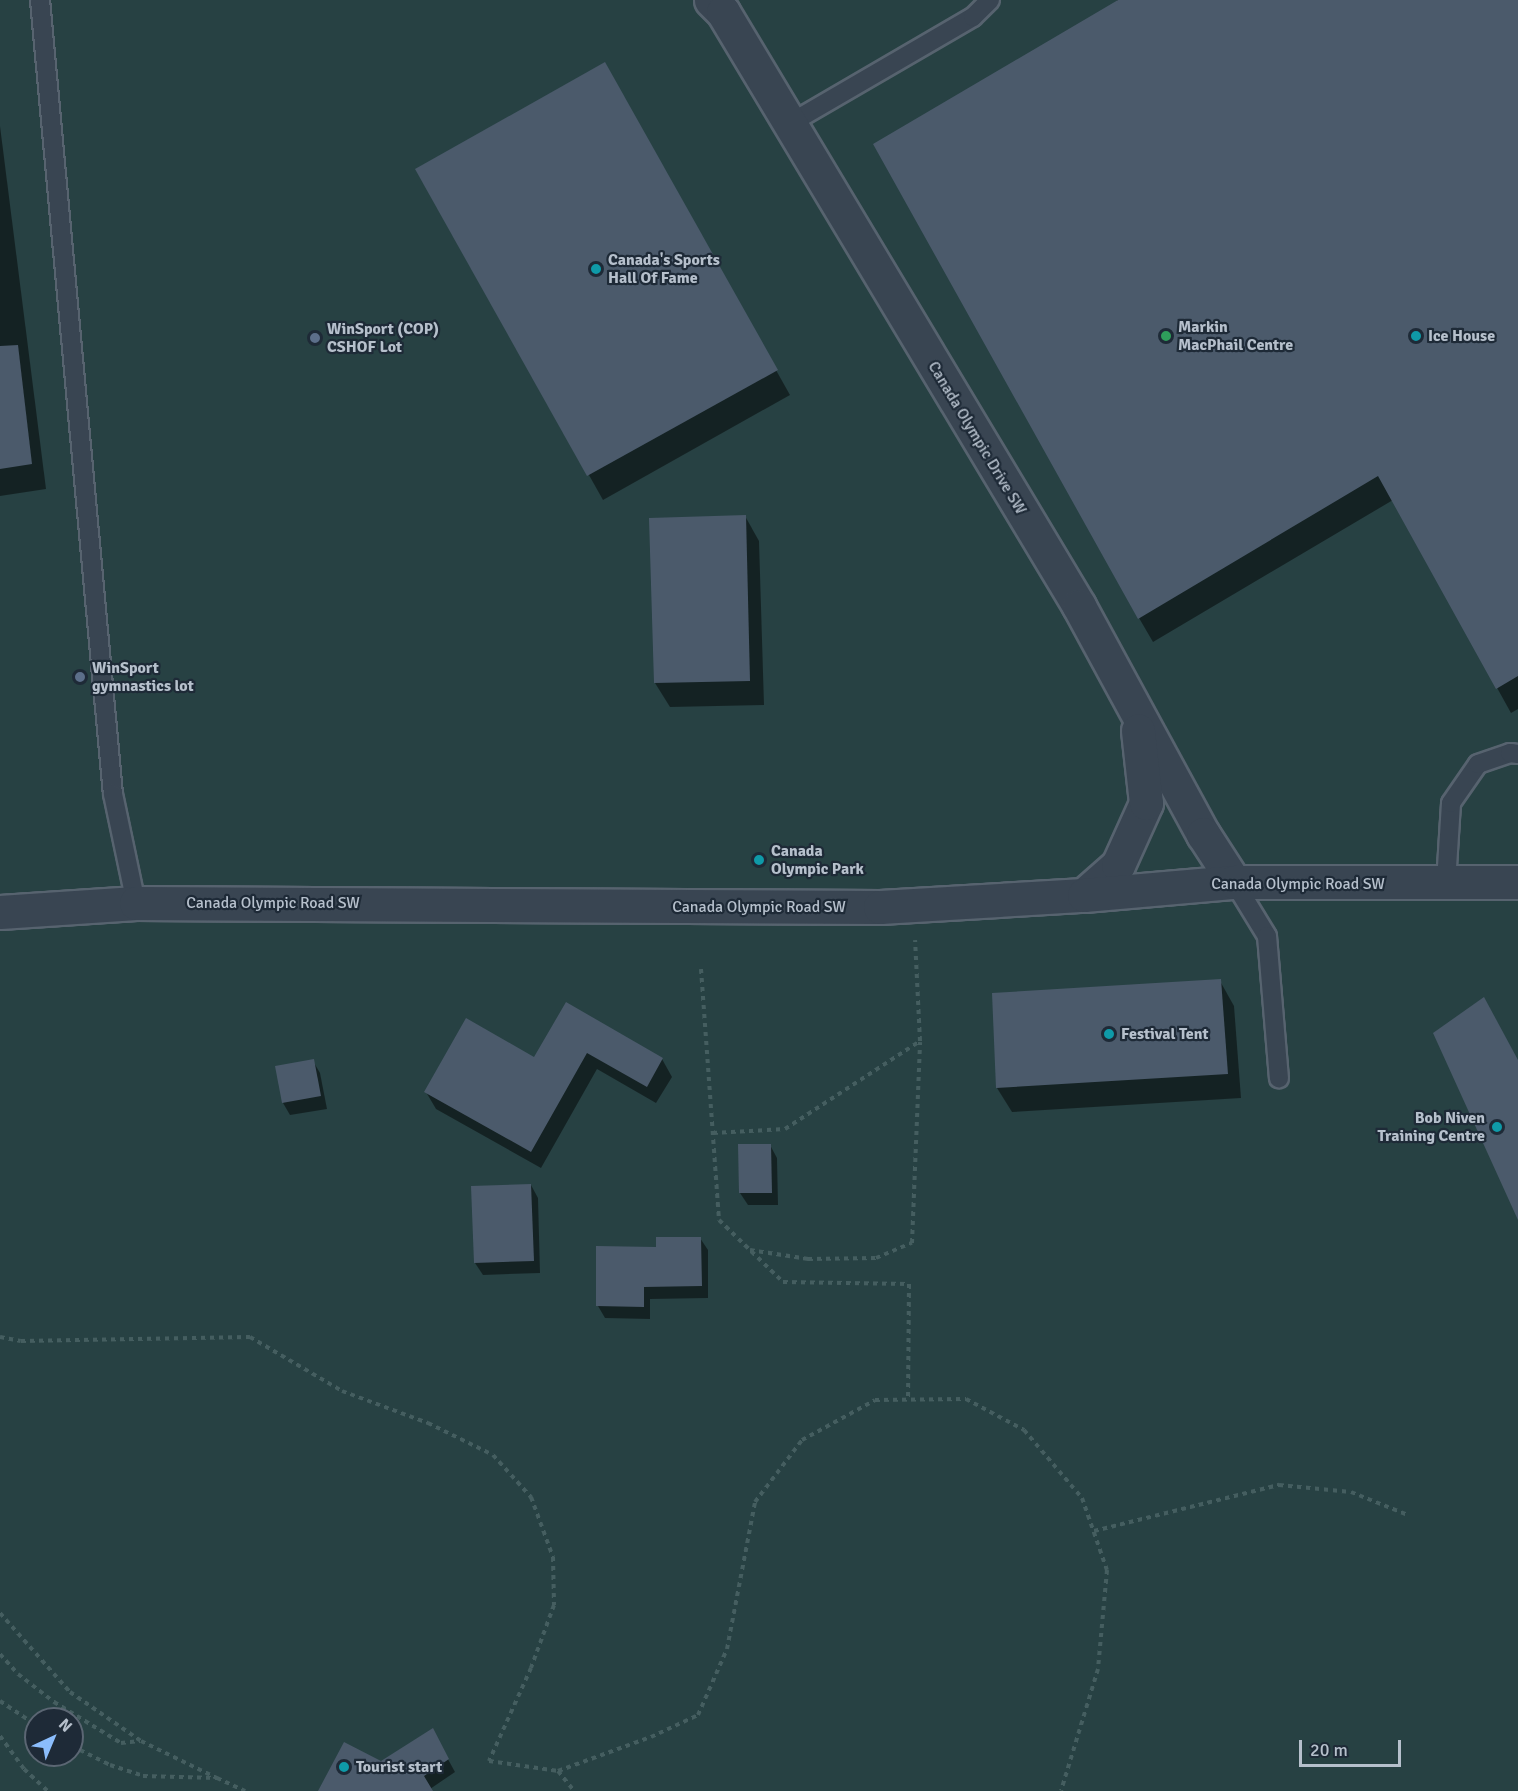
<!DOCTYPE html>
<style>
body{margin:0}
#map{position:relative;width:1518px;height:1791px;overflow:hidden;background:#253342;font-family:Signika,sans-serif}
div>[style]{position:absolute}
.green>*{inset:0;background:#274143}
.shadow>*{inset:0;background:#0007}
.building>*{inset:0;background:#4b5a6b}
.path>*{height:4px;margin-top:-2px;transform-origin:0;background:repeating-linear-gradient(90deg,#455e60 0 4.5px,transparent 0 9px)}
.roads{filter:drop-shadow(2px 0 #57636f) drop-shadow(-2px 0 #57636f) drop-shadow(0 2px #57636f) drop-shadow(0 -2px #57636f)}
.service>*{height:18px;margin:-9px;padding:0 9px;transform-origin:9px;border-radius:9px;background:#394552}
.minor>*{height:33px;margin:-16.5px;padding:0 16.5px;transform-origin:16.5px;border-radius:16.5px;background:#394552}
.dots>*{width:16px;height:16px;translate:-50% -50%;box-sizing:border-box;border:3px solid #1e2a37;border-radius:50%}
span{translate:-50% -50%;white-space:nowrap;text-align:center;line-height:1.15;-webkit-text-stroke:4.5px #1e2a37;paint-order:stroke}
.poi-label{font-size:16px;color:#b6c0cc;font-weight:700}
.left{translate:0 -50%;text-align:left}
.right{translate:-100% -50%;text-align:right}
.street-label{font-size:16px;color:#b6c0cc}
.north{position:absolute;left:24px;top:1707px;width:60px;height:60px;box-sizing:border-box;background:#1e2a37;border:2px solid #5b6673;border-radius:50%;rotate:44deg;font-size:16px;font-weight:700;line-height:24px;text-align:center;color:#b6c0cc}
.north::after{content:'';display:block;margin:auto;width:21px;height:27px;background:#8bbdfc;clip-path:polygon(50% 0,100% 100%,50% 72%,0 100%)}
.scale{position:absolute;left:1299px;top:1740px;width:102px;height:27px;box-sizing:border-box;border:3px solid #b6c0cc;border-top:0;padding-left:8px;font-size:18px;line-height:21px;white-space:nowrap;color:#b6c0cc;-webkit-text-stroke:4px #1e2a37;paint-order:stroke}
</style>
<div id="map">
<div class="green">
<div style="clip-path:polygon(evenodd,0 0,1518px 0,1518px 1791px,0 1791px,0 0,36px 1719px,72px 1719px,72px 1755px,36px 1755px,36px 1719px)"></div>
</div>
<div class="shadow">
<div style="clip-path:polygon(1117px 0,1518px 0,1518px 709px,1511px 713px,1393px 500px,1153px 642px,1139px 618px)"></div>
<div style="clip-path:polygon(618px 89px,790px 395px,603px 500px,417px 170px)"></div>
<div style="clip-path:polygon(0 126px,46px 489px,0 496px)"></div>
<div style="clip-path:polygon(745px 516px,759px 541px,764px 705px,670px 707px,655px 683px)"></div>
<div style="clip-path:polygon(1220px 981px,1234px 1006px,1241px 1098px,1012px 1112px,997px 1088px)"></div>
<div style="clip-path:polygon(566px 1004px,662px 1059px,672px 1077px,656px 1103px,597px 1069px,541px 1168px,436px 1109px,426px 1092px,535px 1059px)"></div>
<div style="clip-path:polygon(313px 1061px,320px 1073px,327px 1109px,290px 1115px,283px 1103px)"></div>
<div style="clip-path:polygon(770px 1145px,777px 1158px,778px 1205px,748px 1205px,740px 1193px)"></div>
<div style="clip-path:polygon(531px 1185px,538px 1198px,540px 1273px,483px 1275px,475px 1263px,473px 1187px)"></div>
<div style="clip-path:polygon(700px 1238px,708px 1250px,708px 1298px,650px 1299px,650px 1319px,605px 1318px,598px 1306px,657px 1248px)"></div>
<div style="clip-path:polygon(432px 1730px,455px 1772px,430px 1789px,431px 1791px,319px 1791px,381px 1763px)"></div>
</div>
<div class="building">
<div style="clip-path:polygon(1118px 0,1518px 0,1518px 676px,1496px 689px,1378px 476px,1138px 619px,873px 144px)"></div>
<div style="clip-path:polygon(605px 62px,778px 370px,587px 476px,415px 169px)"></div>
<div style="clip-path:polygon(18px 345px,32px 464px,0 469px,0 346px)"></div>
<div style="clip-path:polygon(746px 515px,750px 681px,654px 683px,649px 518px)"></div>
<div style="clip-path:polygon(1221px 979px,1228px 1074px,996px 1088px,992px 993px)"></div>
<div style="clip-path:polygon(1484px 997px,1518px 1060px,1518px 1220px,1433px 1033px)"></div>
<div style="clip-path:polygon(566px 1002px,663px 1058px,647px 1087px,587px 1053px,531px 1152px,424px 1092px,466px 1018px,534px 1057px)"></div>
<div style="clip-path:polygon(314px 1059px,321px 1096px,282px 1103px,275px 1066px)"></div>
<div style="clip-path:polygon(738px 1144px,771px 1144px,772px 1193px,739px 1193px)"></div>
<div style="clip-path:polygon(531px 1184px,534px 1261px,474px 1263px,471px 1186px)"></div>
<div style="clip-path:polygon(656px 1237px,701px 1237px,702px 1286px,644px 1287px,644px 1307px,596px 1306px,596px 1246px,656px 1247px)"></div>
<div style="clip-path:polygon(433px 1728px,449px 1759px,424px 1776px,433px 1791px,318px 1791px,344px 1742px,381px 1761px)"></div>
</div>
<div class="path">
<div style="left:701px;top:969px;width:252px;rotate:85.9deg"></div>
<div style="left:719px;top:1220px;width:89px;rotate:44.1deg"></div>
<div style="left:783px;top:1282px;width:126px;rotate:0.9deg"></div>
<div style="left:909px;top:1284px;width:115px;rotate:90.5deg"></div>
<div style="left:713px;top:1133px;width:72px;rotate:-3.2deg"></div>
<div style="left:785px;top:1129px;width:161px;rotate:-33.1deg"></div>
<div style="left:920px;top:1041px;width:101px;rotate:-92.8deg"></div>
<div style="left:750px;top:1250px;width:59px;rotate:8.8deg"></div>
<div style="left:808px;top:1259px;width:68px;rotate:-0.8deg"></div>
<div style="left:876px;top:1258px;width:39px;rotate:-23deg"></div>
<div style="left:912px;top:1243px;width:201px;rotate:-87.7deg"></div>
<div style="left:0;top:1337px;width:21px;rotate:11deg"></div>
<div style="left:21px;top:1341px;width:229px;rotate:-1deg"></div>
<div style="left:250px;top:1337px;width:107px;rotate:30.4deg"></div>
<div style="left:342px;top:1391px;width:92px;rotate:20.4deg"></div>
<div style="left:428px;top:1423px;width:72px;rotate:26.2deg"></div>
<div style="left:493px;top:1455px;width:57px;rotate:47.9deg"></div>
<div style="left:531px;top:1497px;width:64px;rotate:69.9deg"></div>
<div style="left:553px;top:1557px;width:48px;rotate:88.8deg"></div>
<div style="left:554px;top:1605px;width:67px;rotate:110.1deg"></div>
<div style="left:531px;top:1668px;width:102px;rotate:114.3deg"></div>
<div style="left:489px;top:1761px;width:70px;rotate:8.2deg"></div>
<div style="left:558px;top:1771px;width:99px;rotate:-20.1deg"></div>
<div style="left:651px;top:1737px;width:52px;rotate:-25.1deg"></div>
<div style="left:698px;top:1715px;width:72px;rotate:-66.3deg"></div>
<div style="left:727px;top:1649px;width:150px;rotate:-79.2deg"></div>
<div style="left:755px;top:1502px;width:78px;rotate:-52.8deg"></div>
<div style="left:802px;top:1440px;width:83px;rotate:-28.7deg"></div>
<div style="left:875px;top:1400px;width:91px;rotate:-0.6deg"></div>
<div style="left:966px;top:1399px;width:66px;rotate:28.1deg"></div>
<div style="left:1024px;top:1430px;width:89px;rotate:49.5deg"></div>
<div style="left:1082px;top:1498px;width:76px;rotate:70.9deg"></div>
<div style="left:1107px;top:1570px;width:99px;rotate:95.2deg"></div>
<div style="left:1098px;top:1669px;width:127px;rotate:106.9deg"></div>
<div style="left:1094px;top:1531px;width:191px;rotate:-14deg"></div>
<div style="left:1279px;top:1485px;width:72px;rotate:5.6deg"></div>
<div style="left:1351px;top:1492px;width:61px;rotate:22deg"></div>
<div style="left:0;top:1613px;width:106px;rotate:48.5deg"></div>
<div style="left:70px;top:1692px;width:86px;rotate:34.6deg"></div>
<div style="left:141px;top:1741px;width:85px;rotate:26deg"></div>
<div style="left:0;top:1654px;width:27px;rotate:48deg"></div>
<div style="left:18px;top:1674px;width:46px;rotate:37.9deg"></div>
<div style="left:54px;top:1702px;width:79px;rotate:31.5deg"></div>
<div style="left:121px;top:1743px;width:19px;rotate:-6deg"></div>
<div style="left:0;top:1701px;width:43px;rotate:33.7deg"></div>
<div style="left:0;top:1736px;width:41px;rotate:54deg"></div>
<div style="left:24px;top:1769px;width:33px;rotate:43deg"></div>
<div style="left:72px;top:1746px;width:42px;rotate:26.6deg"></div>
<div style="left:110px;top:1765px;width:35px;rotate:18deg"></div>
<div style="left:143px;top:1776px;width:74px;rotate:1.5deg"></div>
<div style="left:217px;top:1778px;width:31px;rotate:25deg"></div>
<div style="left:558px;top:1771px;width:26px;rotate:51deg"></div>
</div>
<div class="roads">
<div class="service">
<div style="left:40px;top:0;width:797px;rotate:84.75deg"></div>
<div style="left:113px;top:794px;width:111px;rotate:78.1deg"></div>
<div style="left:789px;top:124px;width:213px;rotate:-30.2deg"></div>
<div style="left:973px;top:17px;width:24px;rotate:-45deg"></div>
<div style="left:1234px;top:882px;width:63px;rotate:58.6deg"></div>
<div style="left:1267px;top:936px;width:143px;rotate:85.2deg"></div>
<div style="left:1446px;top:883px;width:80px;rotate:-86.4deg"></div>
<div style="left:1451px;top:803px;width:47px;rotate:-55.3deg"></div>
<div style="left:1478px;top:764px;width:34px;rotate:-19deg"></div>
<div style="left:1510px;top:753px;width:8px;rotate:7deg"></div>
</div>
<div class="minor">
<div style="left:711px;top:0;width:17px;rotate:45deg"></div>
<div style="left:723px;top:12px;width:693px;rotate:59.06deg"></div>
<div style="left:1079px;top:606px;width:260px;rotate:61.5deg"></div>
<div style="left:1203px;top:834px;width:57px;rotate:57.1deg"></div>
<div style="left:1084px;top:895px;width:45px;rotate:-41.4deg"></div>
<div style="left:1118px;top:865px;width:68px;rotate:-65.7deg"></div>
<div style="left:1146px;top:803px;width:73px;rotate:-96.3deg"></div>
<div style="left:0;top:912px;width:136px;rotate:-3.8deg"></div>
<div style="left:136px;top:903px;width:744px;rotate:0.31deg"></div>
<div style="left:880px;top:907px;width:204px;rotate:-3.4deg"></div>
<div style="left:1084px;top:895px;width:151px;rotate:-5deg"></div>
<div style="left:1234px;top:882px;width:284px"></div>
</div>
</div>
<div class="dots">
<div style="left:596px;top:269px;background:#0f9aa8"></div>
<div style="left:1166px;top:336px;background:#2e9e5b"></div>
<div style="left:1416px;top:336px;background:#0f9aa8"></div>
<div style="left:315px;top:338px;background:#5c6f8a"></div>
<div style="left:80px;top:677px;background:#5c6f8a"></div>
<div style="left:759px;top:860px;background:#0f9aa8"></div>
<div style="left:1109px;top:1034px;background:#0f9aa8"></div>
<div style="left:1497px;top:1127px;background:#0f9aa8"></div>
<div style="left:344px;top:1767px;background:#0f9aa8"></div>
</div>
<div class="poi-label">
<span class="left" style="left:608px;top:269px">Canada's Sports<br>Hall Of Fame</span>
<span class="left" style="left:1178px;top:336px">Markin<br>MacPhail Centre</span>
<span class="left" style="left:327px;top:338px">WinSport (COP)<br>CSHOF Lot</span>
<span class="left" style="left:1428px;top:336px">Ice House</span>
<span class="left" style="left:92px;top:677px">WinSport<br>gymnastics lot</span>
<span class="left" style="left:771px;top:860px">Canada<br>Olympic Park</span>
<span class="left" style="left:1121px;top:1034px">Festival Tent</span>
<span class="right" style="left:1485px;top:1127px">Bob Niven<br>Training Centre</span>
<span class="left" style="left:356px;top:1767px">Tourist start</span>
</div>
<div class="street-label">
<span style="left:977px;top:438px;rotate:59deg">Canada Olympic Drive SW</span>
<span style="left:1298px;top:884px">Canada Olympic Road SW</span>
<span style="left:273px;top:903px">Canada Olympic Road SW</span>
<span style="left:759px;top:907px">Canada Olympic Road SW</span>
</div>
<div class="north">N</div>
<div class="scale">20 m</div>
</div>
